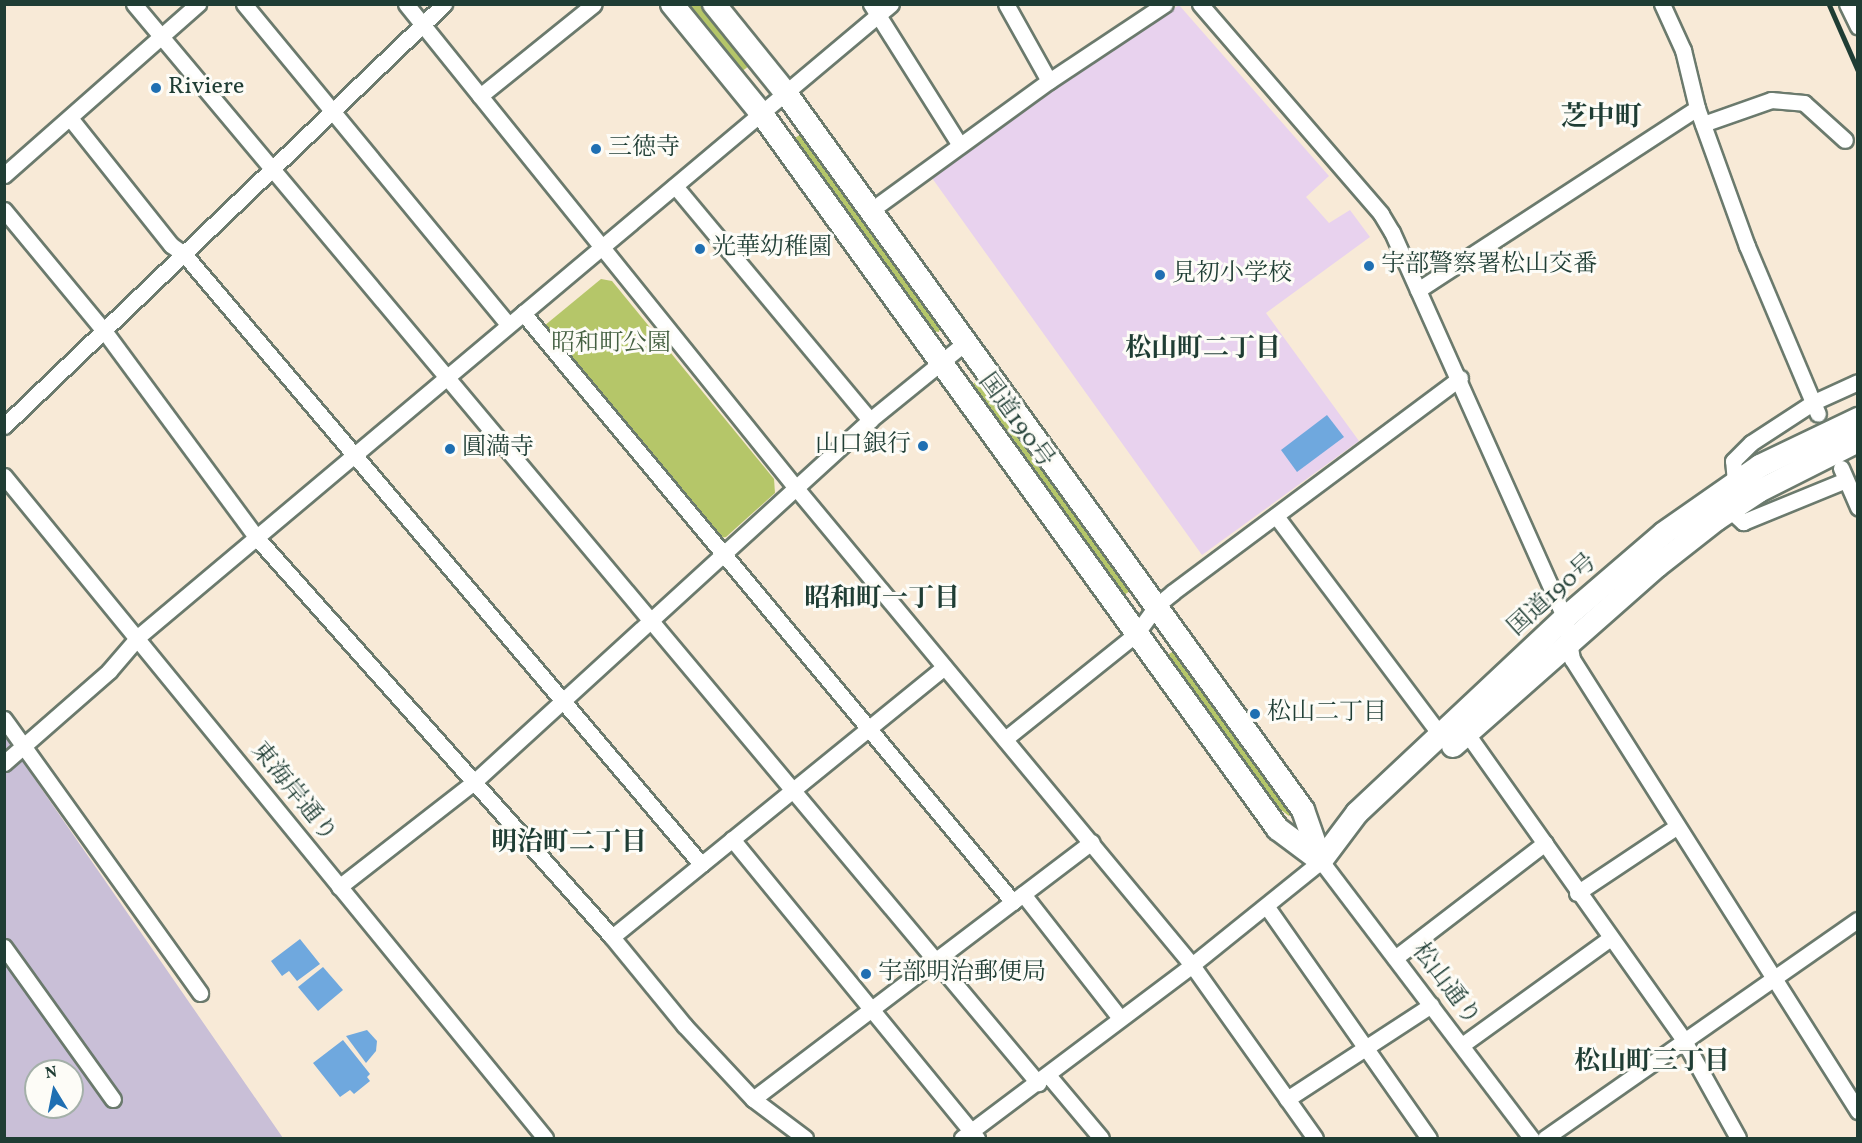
<!DOCTYPE html>
<meta charset="utf-8">
<style>
body{margin:0}
#map{position:relative;width:1862px;height:1143px;overflow:hidden;background:#f8ead7;font-family:Vollkorn,"Noto Serif JP",serif}
div>[style]{position:absolute}
.built>*{inset:0;background:#e8d2ee}
.industrial>*{inset:0;background:#c9bfd7}
.green>*{inset:0;background:#b5c669}
.water>*{inset:0;background:#6fa8de}
.roads{filter:drop-shadow(2px 0 #6b7a6d) drop-shadow(-2px 0 #6b7a6d) drop-shadow(0 2px #6b7a6d) drop-shadow(0 -2px #6b7a6d)}
.minor>*{height:15px;margin:-7.5px;padding:0 7.5px;transform-origin:7.5px;border-radius:7.5px;background:#fff}
.highway>*{height:22px;margin:-11px;padding:0 11px;transform-origin:11px;border-radius:11px;background:#fff}
.rail>*{height:4.5px;margin:-2.25px;padding:0 2.25px;transform-origin:2.25px;border-radius:2.25px;background:#1f3d34}
.dots>*{width:16px;height:16px;translate:-50% -50%;box-sizing:border-box;border:3px solid #fdfcf7;border-radius:50%}
span{translate:-50% -50%;white-space:nowrap;text-align:center;line-height:1.15;-webkit-text-stroke:6px #fdfcf7;paint-order:stroke}
.poi-label{font-size:24px;color:#1f3d34}
.left{translate:0 -50%;text-align:left}
.right{translate:-100% -50%;text-align:right}
.park-label{font-size:24px;color:#445f41}
.street-label{font-size:24px;color:#1f3d34}
.neighbourhood-label{font-size:26px;color:#1f3d34;font-weight:700}
.quarter-label{font-size:27px;color:#1f3d34;font-weight:700}
.frame{position:absolute;inset:0;border:6px solid #1f3d34;pointer-events:none}
.north{position:absolute;left:24px;top:1059px;width:60px;height:60px;box-sizing:border-box;background:#fdfcf7;border:2px solid #a4b0a9;border-radius:50%;rotate:350deg;font-size:16px;font-weight:700;line-height:24px;text-align:center;color:#1f3d34}
.north::after{content:'';display:block;margin:auto;width:21px;height:27px;background:#1f6fb2;clip-path:polygon(50% 0,100% 100%,50% 72%,0 100%)}
</style>
<div id="map">
<div class="built">
<div style="clip-path:polygon(1179px 5px,1329px 176px,1306px 197px,1329px 223px,1350px 210px,1370px 237px,1266px 313px,1359px 441px,1202px 555px,932px 178px,1053px 89px)"></div>
</div>
<div class="industrial">
<div style="clip-path:polygon(evenodd,5px 736px,283px 1138px,5px 1138px,5px 736px,36px 1071px,72px 1071px,72px 1107px,36px 1107px,36px 1071px)"></div>
</div>
<div class="green">
<div style="clip-path:polygon(687px 5px,700px 5px,749px 66px,741px 72px)"></div>
<div style="clip-path:polygon(801px 134px,940px 326px,939px 332px,932px 331px,792px 140px)"></div>
<div style="clip-path:polygon(601px 279px,612px 281px,774px 479px,775px 493px,726px 537px,719px 538px,544px 326px)"></div>
<div style="clip-path:polygon(978px 380px,1130px 591px,1121px 597px,970px 386px)"></div>
<div style="clip-path:polygon(1174px 651px,1292px 814px,1289px 816px,1276px 806px,1167px 655px)"></div>
</div>
<div class="water">
<div style="clip-path:polygon(1327px 415px,1344px 437px,1297px 472px,1281px 450px)"></div>
<div style="clip-path:polygon(300px 939px,320px 964px,297px 981px,289px 971px,282px 976px,271px 961px)"></div>
<div style="clip-path:polygon(323px 967px,343px 990px,318px 1011px,298px 987px)"></div>
<div style="clip-path:polygon(367px 1030px,377px 1041px,376px 1051px,366px 1063px,346px 1036px)"></div>
<div style="clip-path:polygon(343px 1040px,370px 1074px,367px 1077px,370px 1081px,354px 1094px,350px 1090px,340px 1097px,313px 1063px)"></div>
</div>
<div class="roads">
<div class="minor">
<div style="left:134px;top:4px;width:1408px;rotate:50.04deg"></div>
<div style="left:244px;top:4px;width:415px;rotate:50.5deg"></div>
<div style="left:406px;top:4px;width:622px;rotate:51.14deg"></div>
<div style="left:796px;top:488px;width:620px;rotate:50.3deg"></div>
<div style="left:1192px;top:965px;width:212px;rotate:54.6deg"></div>
<div style="left:871px;top:4px;width:165px;rotate:57.8deg"></div>
<div style="left:1006px;top:4px;width:88px;rotate:60.8deg"></div>
<div style="left:1200px;top:4px;width:277px;rotate:49.2deg"></div>
<div style="left:1381px;top:214px;width:21px;rotate:59deg"></div>
<div style="left:1392px;top:232px;width:423px;rotate:65.9deg"></div>
<div style="left:1565px;top:618px;width:42px;rotate:80.3deg"></div>
<div style="left:1572px;top:659px;width:535px;rotate:57.68deg"></div>
<div style="left:1662px;top:4px;width:51px;rotate:65.5deg"></div>
<div style="left:1683px;top:50px;width:60px;rotate:76.4deg"></div>
<div style="left:1697px;top:108px;width:147px;rotate:70.1deg"></div>
<div style="left:1747px;top:246px;width:182px;rotate:67.1deg"></div>
<div style="left:1847px;top:4px;width:25px;rotate:64deg"></div>
<div style="left:480px;top:96px;width:146px;rotate:-38.9deg"></div>
<div style="left:70px;top:118px;width:162px;rotate:51.5deg"></div>
<div style="left:171px;top:245px;width:16px;rotate:35deg"></div>
<div style="left:184px;top:254px;width:800px;rotate:49.72deg"></div>
<div style="left:1703px;top:124px;width:72px;rotate:-19.4deg"></div>
<div style="left:1771px;top:100px;width:33px;rotate:5deg"></div>
<div style="left:1804px;top:103px;width:55px;rotate:42.1deg"></div>
<div style="left:4px;top:175px;width:259px;rotate:-41.4deg"></div>
<div style="left:675px;top:186px;width:305px;rotate:50.2deg"></div>
<div style="left:4px;top:210px;width:158px;rotate:50.4deg"></div>
<div style="left:105px;top:332px;width:255px;rotate:53.6deg"></div>
<div style="left:256px;top:537px;width:535px;rotate:48.33deg"></div>
<div style="left:612px;top:937px;width:114px;rotate:50.7deg"></div>
<div style="left:684px;top:1025px;width:101px;rotate:47deg"></div>
<div style="left:753px;top:1099px;width:65px;rotate:36.9deg"></div>
<div style="left:870px;top:211px;width:221px;rotate:-36deg"></div>
<div style="left:1049px;top:81px;width:139px;rotate:-33.6deg"></div>
<div style="left:1418px;top:290px;width:333px;rotate:-33.1deg"></div>
<div style="left:523px;top:313px;width:766px;rotate:50.24deg"></div>
<div style="left:4px;top:426px;width:610px;rotate:-43.8deg"></div>
<div style="left:1841px;top:468px;width:43px;rotate:66.4deg"></div>
<div style="left:4px;top:476px;width:855px;rotate:50.74deg"></div>
<div style="left:1735px;top:482px;width:21px;rotate:-95deg"></div>
<div style="left:1733px;top:461px;width:25px;rotate:-45deg"></div>
<div style="left:1751px;top:443px;width:75px;rotate:-33.1deg"></div>
<div style="left:1814px;top:402px;width:48px;rotate:-24.4deg"></div>
<div style="left:1730px;top:510px;width:18px;rotate:43deg"></div>
<div style="left:1743px;top:522px;width:111px;rotate:-22.2deg"></div>
<div style="left:1276px;top:516px;width:275px;rotate:53.1deg"></div>
<div style="left:4px;top:719px;width:337px;rotate:54.4deg"></div>
<div style="left:1463px;top:728px;width:381px;rotate:54.7deg"></div>
<div style="left:1683px;top:1039px;width:113px;rotate:60.9deg"></div>
<div style="left:1005px;top:739px;width:168px;rotate:-38.7deg"></div>
<div style="left:1136px;top:634px;width:34px;rotate:-54deg"></div>
<div style="left:1156px;top:606px;width:22px;rotate:-39deg"></div>
<div style="left:1173px;top:592px;width:358px;rotate:-36.7deg"></div>
<div style="left:4px;top:763px;width:140px;rotate:-41.2deg"></div>
<div style="left:109px;top:671px;width:46px;rotate:-49.4deg"></div>
<div style="left:139px;top:636px;width:982px;rotate:-40.04deg"></div>
<div style="left:732px;top:839px;width:387px;rotate:50.7deg"></div>
<div style="left:339px;top:887px;width:172px;rotate:-37.9deg"></div>
<div style="left:475px;top:781px;width:535px;rotate:-42.42deg"></div>
<div style="left:870px;top:420px;width:124px;rotate:-39.1deg"></div>
<div style="left:1577px;top:893px;width:119px;rotate:-33.7deg"></div>
<div style="left:1023px;top:894px;width:157px;rotate:52deg"></div>
<div style="left:1267px;top:907px;width:282px;rotate:55deg"></div>
<div style="left:612px;top:937px;width:428px;rotate:-39.1deg"></div>
<div style="left:4px;top:947px;width:187px;rotate:54.4deg"></div>
<div style="left:1395px;top:958px;width:189px;rotate:-37.5deg"></div>
<div style="left:1462px;top:1045px;width:181px;rotate:-35.8deg"></div>
<div style="left:1048px;top:1075px;width:82px;rotate:49.9deg"></div>
<div style="left:753px;top:1099px;width:425px;rotate:-37.2deg"></div>
<div style="left:1287px;top:1099px;width:172px;rotate:-33.1deg"></div>
<div style="left:962px;top:1138px;width:288px;rotate:-36.9deg"></div>
<div style="left:1192px;top:965px;width:166px;rotate:-38.9deg"></div>
<div style="left:1321px;top:861px;width:348px;rotate:52.8deg"></div>
<div style="left:1545px;top:1138px;width:381px;rotate:-34.9deg"></div>
</div>
<div class="highway">
<div style="left:672px;top:4px;width:141px;rotate:50.8deg"></div>
<div style="left:761px;top:113px;width:883px;rotate:54.17deg"></div>
<div style="left:1278px;top:829px;width:54px;rotate:36.7deg"></div>
<div style="left:714px;top:4px;width:113px;rotate:51.1deg"></div>
<div style="left:785px;top:92px;width:885px;rotate:54.19deg"></div>
<div style="left:1303px;top:810px;width:54px;rotate:70.6deg"></div>
<div style="left:1453px;top:746px;width:272px;rotate:-41.4deg"></div>
<div style="left:1657px;top:566px;width:76px;rotate:-38.1deg"></div>
<div style="left:1717px;top:519px;width:50px;rotate:-33.7deg"></div>
<div style="left:1759px;top:491px;width:111px;rotate:-26.8deg"></div>
<div style="left:1321px;top:861px;width:60px;rotate:-53.1deg"></div>
<div style="left:1357px;top:813px;width:285px;rotate:-43.2deg"></div>
<div style="left:1565px;top:618px;width:130px;rotate:-40.6deg"></div>
<div style="left:1664px;top:533px;width:117px;rotate:-34.9deg"></div>
<div style="left:1760px;top:466px;width:109px;rotate:-25.6deg"></div>
</div>
</div>
<div class="rail">
<div style="left:1829px;top:4px;width:72px;rotate:66.3deg"></div>
</div>
<div class="dots">
<div style="left:156px;top:88px;background:#1f6fb2"></div>
<div style="left:596px;top:149px;background:#1f6fb2"></div>
<div style="left:700px;top:249px;background:#1f6fb2"></div>
<div style="left:1369px;top:266px;background:#1f6fb2"></div>
<div style="left:1160px;top:275px;background:#1f6fb2"></div>
<div style="left:923px;top:446px;background:#1f6fb2"></div>
<div style="left:450px;top:449px;background:#1f6fb2"></div>
<div style="left:1255px;top:714px;background:#1f6fb2"></div>
<div style="left:866px;top:974px;background:#1f6fb2"></div>
</div>
<div class="poi-label">
<span class="left" style="left:168px;top:88px">Riviere</span>
<span class="left" style="left:608px;top:149px">三徳寺</span>
<span class="left" style="left:712px;top:249px">光華幼稚園</span>
<span class="left" style="left:1381px;top:266px">宇部警察署松山交番</span>
<span class="left" style="left:1172px;top:275px">見初小学校</span>
<span class="right" style="left:911px;top:446px">山口銀行</span>
<span class="left" style="left:462px;top:449px">圓満寺</span>
<span class="left" style="left:1267px;top:714px">松山二丁目</span>
<span class="left" style="left:878px;top:974px">宇部明治郵便局</span>
</div>
<div class="park-label">
<span style="left:611px;top:345px">昭和町公園</span>
</div>
<div class="street-label">
<span style="left:1015px;top:421px;rotate:54deg">国道190号</span>
<span style="left:1553px;top:596px;rotate:-42deg">国道190号</span>
<span style="left:293px;top:793px;rotate:51deg">東海岸通り</span>
<span style="left:1445px;top:985px;rotate:53deg">松山通り</span>
</div>
<div class="neighbourhood-label">
<span style="left:1203px;top:350px">松山町二丁目</span>
<span style="left:882px;top:600px">昭和町一丁目</span>
<span style="left:569px;top:844px">明治町二丁目</span>
<span style="left:1652px;top:1063px">松山町三丁目</span>
</div>
<div class="quarter-label">
<span style="left:1601px;top:119px">芝中町</span>
</div>
<div class="frame"></div>
<div class="north">N</div>
</div>
